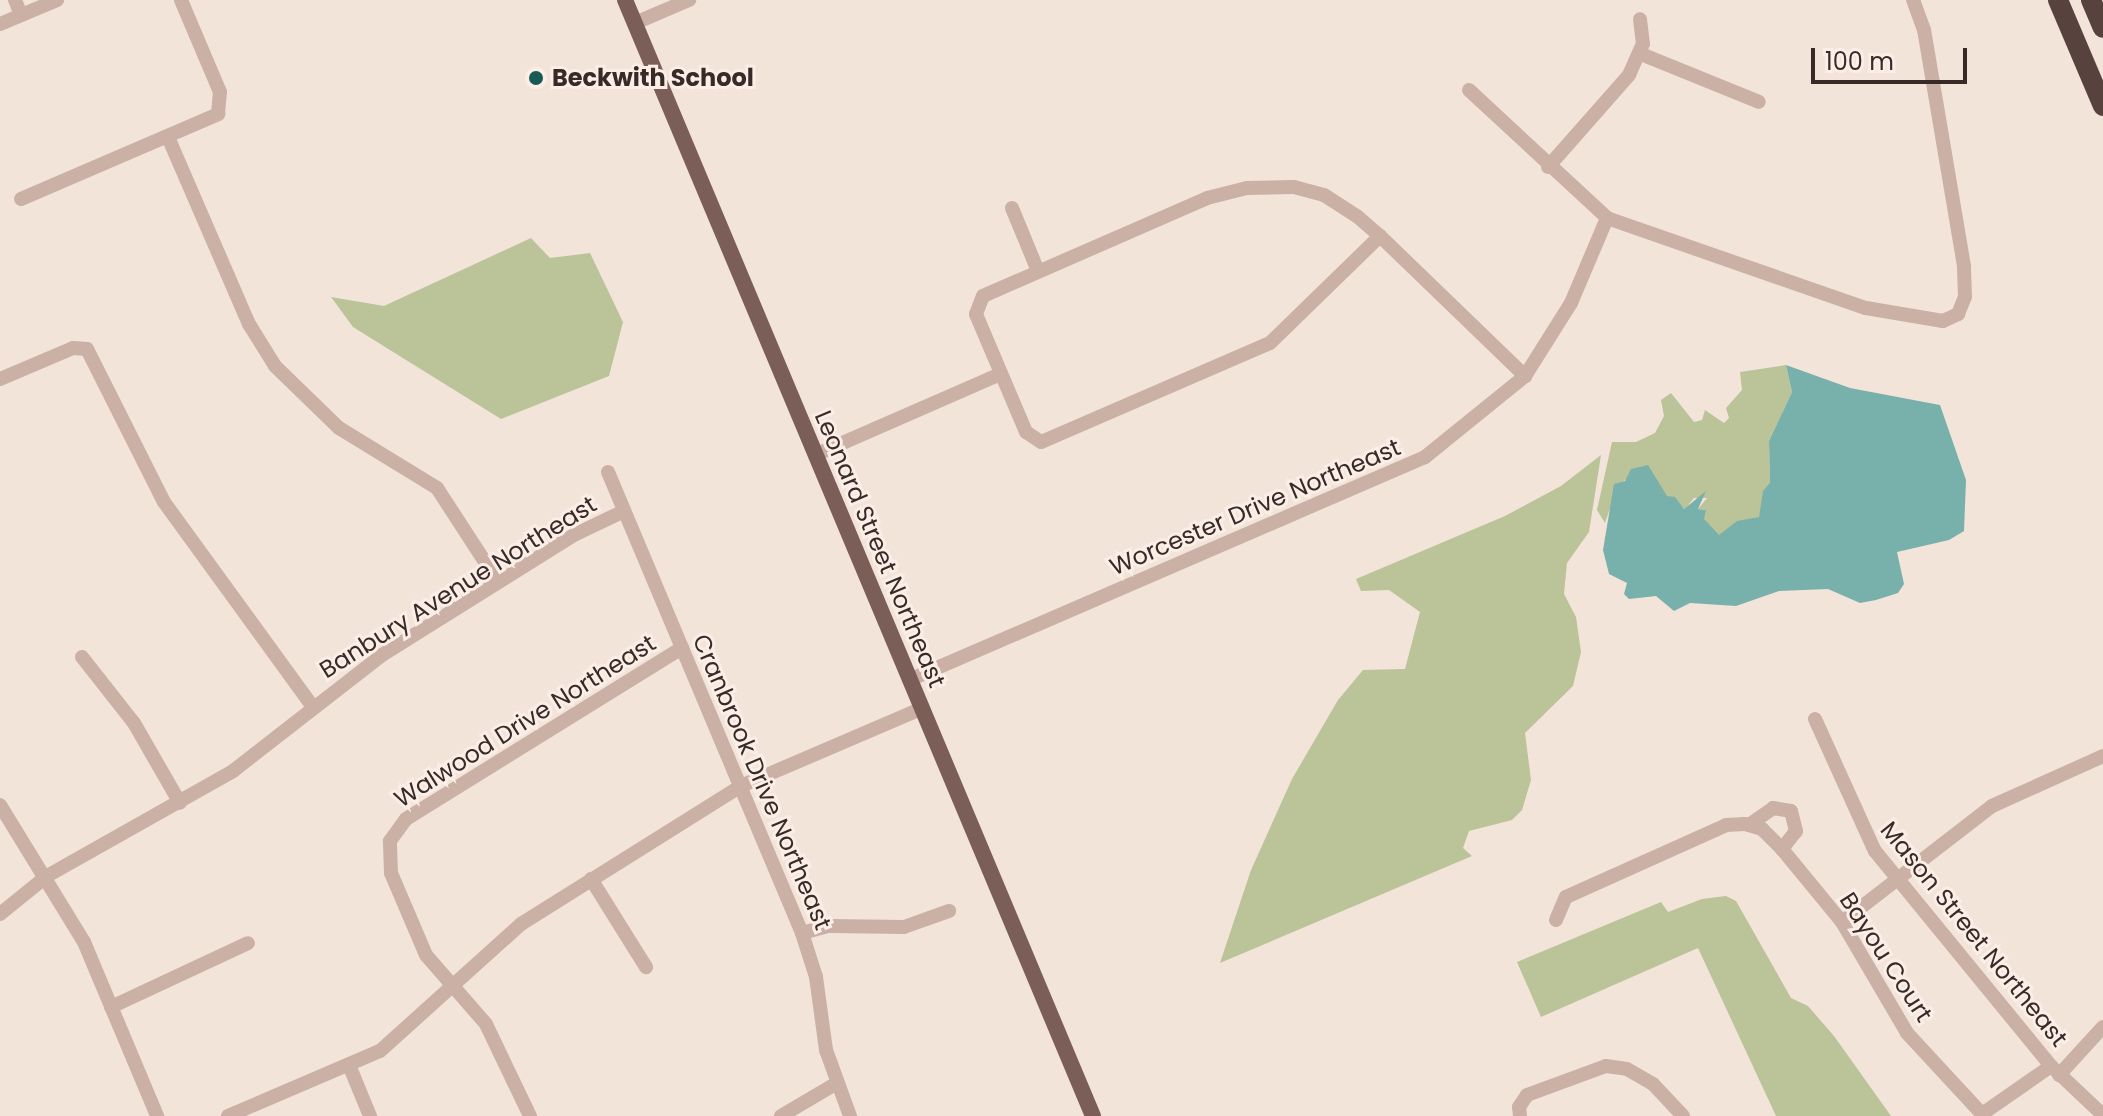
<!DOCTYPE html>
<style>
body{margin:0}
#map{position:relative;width:2103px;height:1116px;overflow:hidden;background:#f3e4da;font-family:Poppins,sans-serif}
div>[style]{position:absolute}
.green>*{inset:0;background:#bbc399}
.water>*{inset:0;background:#78b1ab}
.minor>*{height:14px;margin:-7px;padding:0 7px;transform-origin:7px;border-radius:7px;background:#cbb1a5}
.major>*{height:16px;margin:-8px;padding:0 8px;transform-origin:8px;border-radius:8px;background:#7a5e57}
.highway>*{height:20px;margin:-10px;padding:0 10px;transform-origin:10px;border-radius:10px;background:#58423e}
.dots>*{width:22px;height:22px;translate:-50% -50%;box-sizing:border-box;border:4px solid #faeee7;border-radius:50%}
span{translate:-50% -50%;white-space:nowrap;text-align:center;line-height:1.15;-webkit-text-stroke:6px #faeee7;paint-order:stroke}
.poi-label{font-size:24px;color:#372a27;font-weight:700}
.left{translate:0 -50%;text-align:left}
.street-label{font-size:24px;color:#372a27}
.scale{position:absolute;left:1811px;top:48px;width:156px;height:36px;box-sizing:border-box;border:4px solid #372a27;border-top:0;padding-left:10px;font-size:24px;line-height:28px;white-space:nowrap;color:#372a27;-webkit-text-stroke:6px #faeee7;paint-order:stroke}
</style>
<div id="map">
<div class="green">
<div style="clip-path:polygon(531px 238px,550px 258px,590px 253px,623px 322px,609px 376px,501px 419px,353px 327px,331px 297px,384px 306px)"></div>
<div style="clip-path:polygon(1786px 365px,1792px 392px,1769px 441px,1770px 484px,1759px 517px,1719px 536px,1703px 519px,1706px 510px,1698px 509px,1707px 498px,1694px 498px,1685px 509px,1631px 476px,1618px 485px,1605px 523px,1597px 510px,1612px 442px,1636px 442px,1655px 433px,1664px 416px,1661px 400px,1671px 393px,1694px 422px,1702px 420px,1705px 410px,1724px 423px,1729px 418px,1726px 408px,1742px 390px,1740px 372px)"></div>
<div style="clip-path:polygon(1601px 455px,1589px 532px,1567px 563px,1564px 594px,1576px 617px,1581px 652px,1573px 686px,1525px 733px,1531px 780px,1522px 810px,1512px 820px,1469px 831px,1463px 848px,1472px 856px,1220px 963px,1251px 870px,1292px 779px,1338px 700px,1363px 670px,1405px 669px,1420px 612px,1389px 590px,1361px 591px,1356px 579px,1505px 516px,1561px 486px)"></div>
<div style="clip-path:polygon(1726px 896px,1736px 901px,1791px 998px,1808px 1006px,1834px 1036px,1891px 1116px,1776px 1116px,1698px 948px,1541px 1017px,1517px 962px,1661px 902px,1668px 912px,1702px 899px)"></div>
</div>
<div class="water">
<div style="clip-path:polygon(1786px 365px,1850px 388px,1940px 405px,1966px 480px,1964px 531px,1949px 540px,1897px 552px,1904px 584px,1898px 593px,1876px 600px,1860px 603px,1828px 589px,1779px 591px,1736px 606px,1690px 603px,1674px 611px,1656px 596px,1629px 599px,1624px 594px,1627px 583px,1609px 574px,1603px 550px,1614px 484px,1625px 481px,1631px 469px,1648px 465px,1667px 496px,1675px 497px,1684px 509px,1706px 491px,1698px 509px,1706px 510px,1704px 519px,1719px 535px,1737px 521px,1759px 517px,1763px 491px,1770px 483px,1769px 441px,1792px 392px)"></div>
</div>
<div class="minor">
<div style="left:15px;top:0;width:16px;rotate:68deg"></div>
<div style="left:635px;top:23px;width:59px;rotate:-23.1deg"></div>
<div style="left:0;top:24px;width:62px;rotate:-22.8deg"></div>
<div style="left:1641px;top:54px;width:127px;rotate:22.1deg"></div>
<div style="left:1469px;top:90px;width:188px;rotate:42.8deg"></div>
<div style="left:1607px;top:218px;width:274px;rotate:19.2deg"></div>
<div style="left:1866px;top:308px;width:78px;rotate:9.6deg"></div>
<div style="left:1943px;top:321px;width:17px;rotate:-25deg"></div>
<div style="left:1958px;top:314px;width:18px;rotate:-68deg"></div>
<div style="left:1965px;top:297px;width:31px;rotate:-92deg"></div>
<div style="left:1964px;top:266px;width:239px;rotate:-99.6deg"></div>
<div style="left:1924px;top:30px;width:32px;rotate:-110deg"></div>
<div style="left:168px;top:137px;width:204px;rotate:66.6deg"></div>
<div style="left:249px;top:324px;width:49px;rotate:58.2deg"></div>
<div style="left:275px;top:366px;width:89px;rotate:44.1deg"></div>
<div style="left:339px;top:428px;width:115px;rotate:31.5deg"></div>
<div style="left:437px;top:488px;width:112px;rotate:57deg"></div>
<div style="left:1548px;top:167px;width:123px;rotate:-48.6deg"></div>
<div style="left:1629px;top:75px;width:34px;rotate:-66deg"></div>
<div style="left:1643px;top:44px;width:25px;rotate:-97deg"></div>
<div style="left:21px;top:199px;width:215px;rotate:-23.3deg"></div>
<div style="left:218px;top:114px;width:22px;rotate:-85deg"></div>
<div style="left:220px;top:92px;width:100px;rotate:-113deg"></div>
<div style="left:1012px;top:208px;width:68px;rotate:67.6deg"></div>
<div style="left:1380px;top:236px;width:153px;rotate:135.8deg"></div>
<div style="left:1270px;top:343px;width:249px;rotate:156.6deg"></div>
<div style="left:1041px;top:442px;width:18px;rotate:-146deg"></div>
<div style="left:1026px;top:432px;width:128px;rotate:-113deg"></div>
<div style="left:976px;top:314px;width:19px;rotate:-69deg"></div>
<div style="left:983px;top:296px;width:244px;rotate:-23.6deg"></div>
<div style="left:1207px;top:198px;width:41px;rotate:-14deg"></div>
<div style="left:1247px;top:188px;width:47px;rotate:-1.2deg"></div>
<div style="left:1294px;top:187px;width:31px;rotate:15deg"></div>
<div style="left:1324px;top:195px;width:40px;rotate:32.9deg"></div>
<div style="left:1358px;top:217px;width:29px;rotate:41deg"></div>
<div style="left:1380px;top:236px;width:202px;rotate:44deg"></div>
<div style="left:0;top:379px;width:79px;rotate:-23deg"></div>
<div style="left:73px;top:348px;width:14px;rotate:4deg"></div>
<div style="left:87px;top:349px;width:171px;rotate:63.3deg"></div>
<div style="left:164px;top:502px;width:252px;rotate:54deg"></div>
<div style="left:815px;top:455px;width:202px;rotate:-23.6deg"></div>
<div style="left:608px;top:472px;width:500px;rotate:67.18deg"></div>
<div style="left:802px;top:933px;width:46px;rotate:72.3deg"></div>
<div style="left:816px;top:977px;width:74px;rotate:82.2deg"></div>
<div style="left:826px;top:1050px;width:70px;rotate:70deg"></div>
<div style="left:82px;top:657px;width:84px;rotate:51.8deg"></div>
<div style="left:134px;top:723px;width:92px;rotate:60.1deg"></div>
<div style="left:909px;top:680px;width:562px;rotate:-23.37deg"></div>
<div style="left:1425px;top:457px;width:129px;rotate:-39deg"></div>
<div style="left:1525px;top:376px;width:86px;rotate:-57.8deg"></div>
<div style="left:1571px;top:303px;width:92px;rotate:-67deg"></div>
<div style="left:1815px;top:719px;width:145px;rotate:65.6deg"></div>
<div style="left:1875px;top:851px;width:278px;rotate:50.7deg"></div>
<div style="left:2051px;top:1066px;width:71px;rotate:43.3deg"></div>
<div style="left:0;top:805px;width:161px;rotate:58.5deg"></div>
<div style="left:84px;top:942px;width:189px;rotate:67.2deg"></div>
<div style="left:1749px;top:825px;width:29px;rotate:-35deg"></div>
<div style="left:1773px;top:808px;width:18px;rotate:9deg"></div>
<div style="left:1791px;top:811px;width:21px;rotate:76deg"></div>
<div style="left:1796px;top:831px;width:23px;rotate:128deg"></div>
<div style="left:591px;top:879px;width:104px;rotate:58deg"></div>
<div style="left:0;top:914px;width:60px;rotate:-39deg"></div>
<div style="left:47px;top:876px;width:214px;rotate:-29.4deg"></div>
<div style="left:233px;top:771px;width:189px;rotate:-37.9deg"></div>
<div style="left:382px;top:655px;width:229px;rotate:-32deg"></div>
<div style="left:576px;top:534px;width:53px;rotate:-25.6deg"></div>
<div style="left:1556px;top:920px;width:25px;rotate:-67deg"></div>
<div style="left:1566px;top:897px;width:175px;rotate:-24.2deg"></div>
<div style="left:1726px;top:825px;width:19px;rotate:-3deg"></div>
<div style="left:1745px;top:824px;width:18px;rotate:16deg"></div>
<div style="left:1762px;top:829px;width:28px;rotate:45deg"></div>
<div style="left:1782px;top:849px;width:94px;rotate:50.6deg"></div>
<div style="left:1842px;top:922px;width:129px;rotate:59.6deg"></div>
<div style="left:1907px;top:1033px;width:110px;rotate:47.2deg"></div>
<div style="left:1982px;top:1114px;width:84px;rotate:-34.8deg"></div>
<div style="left:1842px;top:922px;width:190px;rotate:-37.7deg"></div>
<div style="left:1992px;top:806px;width:122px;rotate:-24.2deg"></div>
<div style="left:802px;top:933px;width:28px;rotate:-15deg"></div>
<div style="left:829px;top:926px;width:75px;rotate:0.8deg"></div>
<div style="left:904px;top:927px;width:48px;rotate:-19.6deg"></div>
<div style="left:111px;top:1007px;width:151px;rotate:-25deg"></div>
<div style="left:349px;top:1065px;width:55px;rotate:67.6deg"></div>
<div style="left:2059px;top:1075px;width:65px;rotate:-47.5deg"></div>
<div style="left:228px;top:1116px;width:165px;rotate:-23.2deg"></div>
<div style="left:380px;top:1051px;width:190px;rotate:-42deg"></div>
<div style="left:521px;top:924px;width:260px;rotate:-32.1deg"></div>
<div style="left:741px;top:786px;width:196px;rotate:-23.2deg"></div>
<div style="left:530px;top:1116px;width:102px;rotate:-115.6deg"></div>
<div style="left:486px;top:1024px;width:91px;rotate:-131deg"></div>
<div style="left:426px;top:955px;width:89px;rotate:-113.1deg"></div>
<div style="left:391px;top:873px;width:32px;rotate:-92deg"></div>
<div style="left:390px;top:841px;width:27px;rotate:-54deg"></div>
<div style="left:406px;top:819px;width:325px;rotate:-31.8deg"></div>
<div style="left:781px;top:1116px;width:65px;rotate:-30.5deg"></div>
<div style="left:1520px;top:1116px;width:9px;rotate:-96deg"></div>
<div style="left:1519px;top:1107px;width:14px;rotate:-56deg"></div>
<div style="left:1527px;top:1095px;width:84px;rotate:-20.2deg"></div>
<div style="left:1606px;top:1066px;width:21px;rotate:8deg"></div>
<div style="left:1627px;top:1069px;width:30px;rotate:30deg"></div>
<div style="left:1653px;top:1084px;width:44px;rotate:46.8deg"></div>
</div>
<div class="major">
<div style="left:625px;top:0;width:1210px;rotate:67.25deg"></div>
</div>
<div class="highway">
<div style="left:2058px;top:0;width:115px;rotate:67deg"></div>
<div style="left:2091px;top:0;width:30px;rotate:67deg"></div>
</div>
<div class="dots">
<div style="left:536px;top:78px;background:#1a5a55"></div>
</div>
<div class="poi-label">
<span class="left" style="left:552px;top:78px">Beckwith School</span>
</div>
<div class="street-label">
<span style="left:1255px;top:507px;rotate:-23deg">Worcester Drive Northeast</span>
<span style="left:880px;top:549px;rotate:67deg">Leonard Street Northeast</span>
<span style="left:458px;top:587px;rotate:-32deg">Banbury Avenue Northeast</span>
<span style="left:525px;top:721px;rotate:-32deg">Walwood Drive Northeast</span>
<span style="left:762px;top:782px;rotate:67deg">Cranbrook Drive Northeast</span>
<span style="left:1974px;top:934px;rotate:51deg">Mason Street Northeast</span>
<span style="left:1886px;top:957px;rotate:57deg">Bayou Court</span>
</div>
<div class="scale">100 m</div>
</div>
